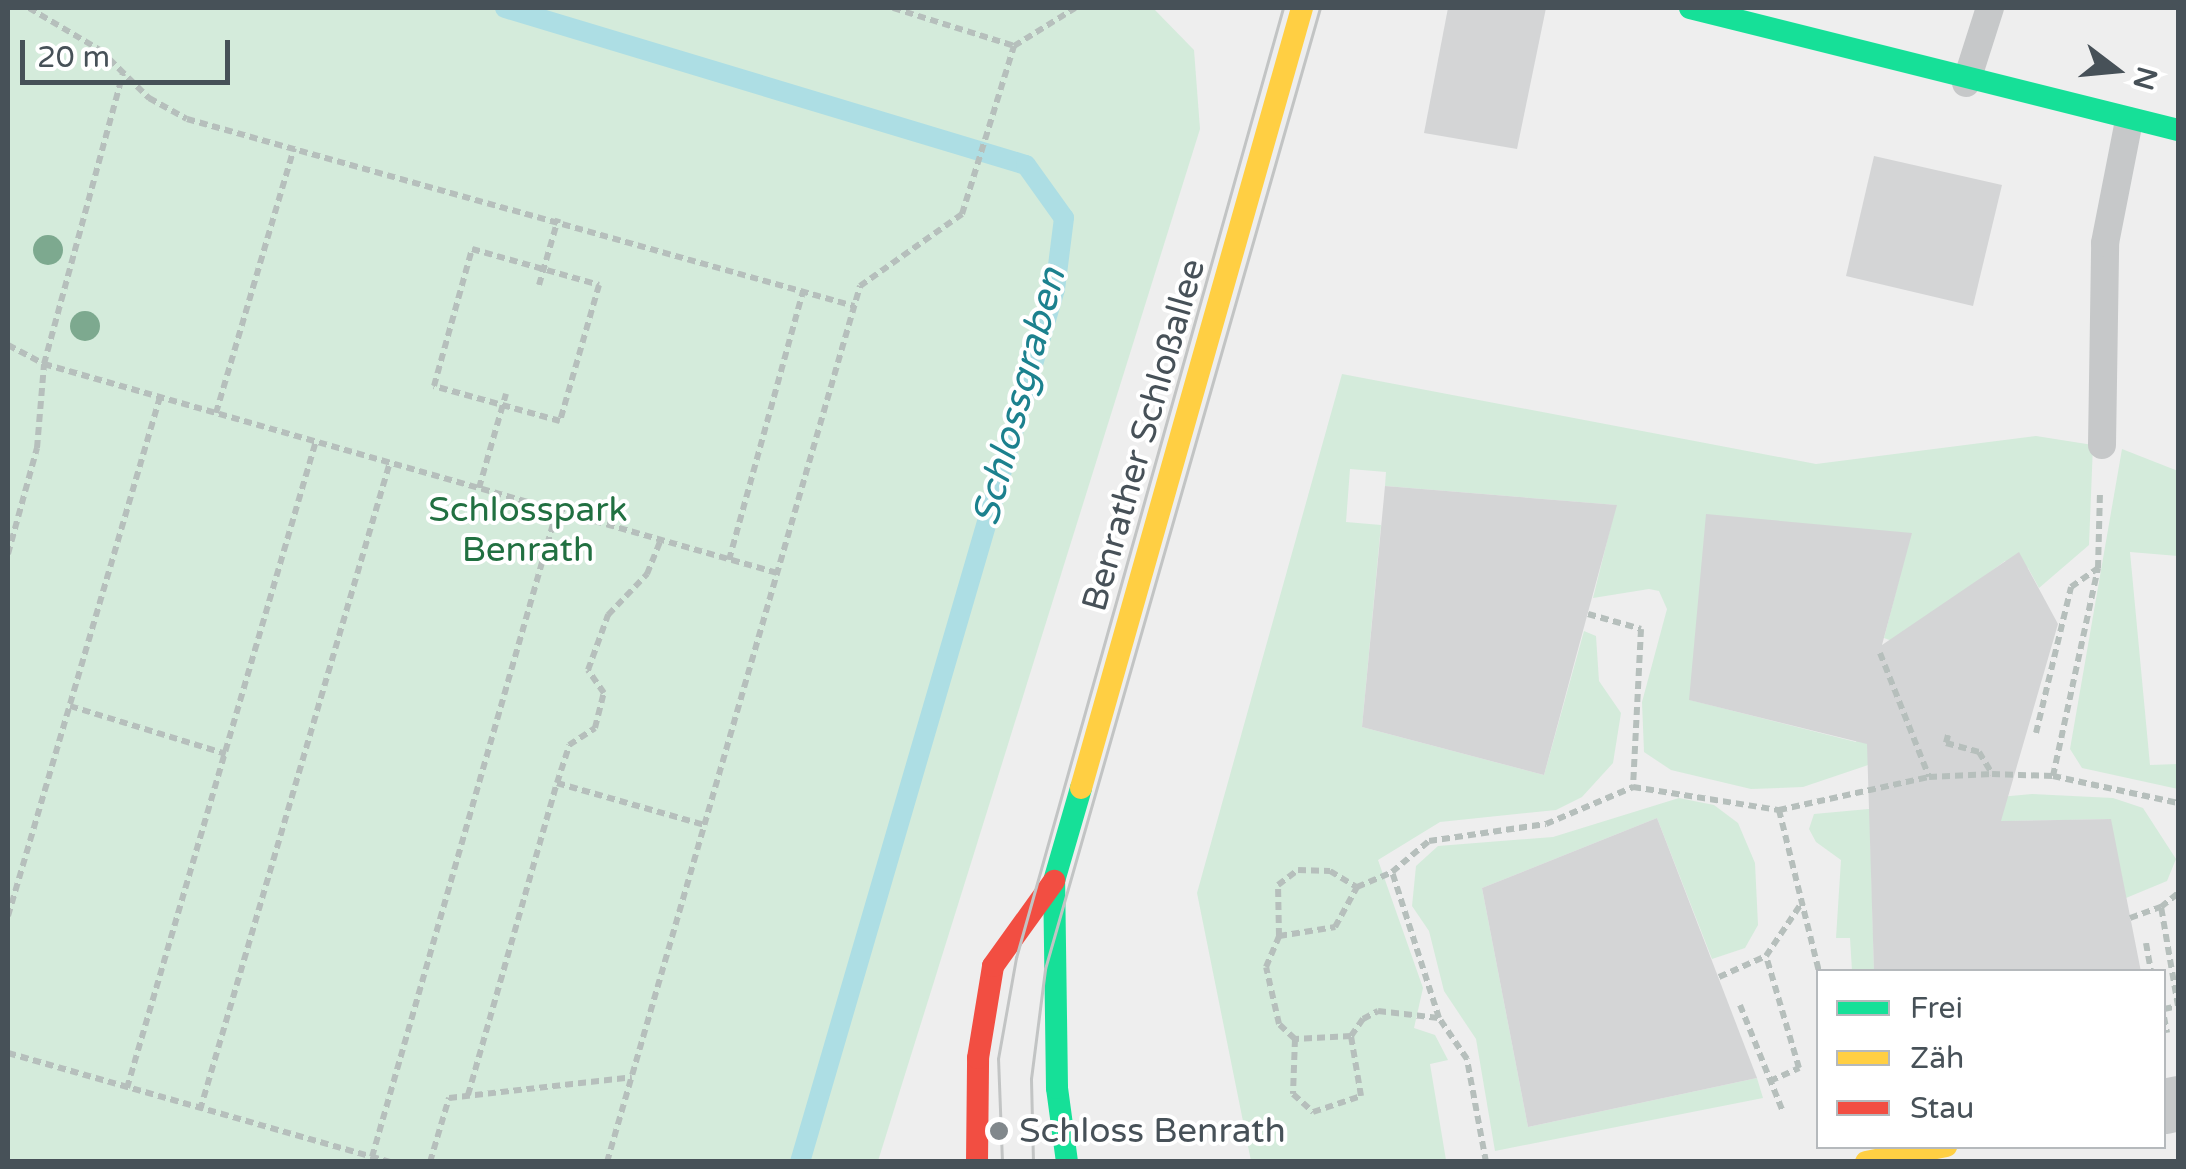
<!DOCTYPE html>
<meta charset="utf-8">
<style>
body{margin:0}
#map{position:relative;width:2186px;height:1169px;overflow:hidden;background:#eee;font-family:"Varela Round",sans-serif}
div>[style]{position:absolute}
.green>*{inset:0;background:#d4ebdb}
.stream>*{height:20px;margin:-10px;padding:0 10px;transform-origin:10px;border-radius:10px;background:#addee4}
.building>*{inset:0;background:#d4d5d6}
.path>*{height:6px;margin-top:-3px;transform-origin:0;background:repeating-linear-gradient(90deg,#b6bfbc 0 8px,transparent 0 13px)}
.lane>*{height:28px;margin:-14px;padding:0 14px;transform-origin:14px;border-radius:14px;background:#c6c8c9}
.street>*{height:55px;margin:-27.5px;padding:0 27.5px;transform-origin:27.5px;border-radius:27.5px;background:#c6c8c9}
.fast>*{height:22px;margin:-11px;padding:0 11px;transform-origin:11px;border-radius:11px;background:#16e098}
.slow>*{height:22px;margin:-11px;padding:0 11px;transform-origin:11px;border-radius:11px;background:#ffcf43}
.jam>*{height:22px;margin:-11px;padding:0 11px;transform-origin:11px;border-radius:11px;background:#f24e42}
.tram>*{height:2.5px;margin:-1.25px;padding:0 1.25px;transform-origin:1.25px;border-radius:1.25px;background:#c2c4c4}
.trees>*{width:30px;height:30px;margin:-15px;border-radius:50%;background:#7da98f}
.dots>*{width:28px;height:28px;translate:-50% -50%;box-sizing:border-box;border:5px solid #fff;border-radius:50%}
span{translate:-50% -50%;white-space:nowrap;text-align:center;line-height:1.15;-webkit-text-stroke:8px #fff;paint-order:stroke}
.street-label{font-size:35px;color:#475158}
.park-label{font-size:35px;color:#217041}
.poi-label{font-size:35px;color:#475158}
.left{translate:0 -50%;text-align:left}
.water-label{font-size:38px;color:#1c818e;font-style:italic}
.frame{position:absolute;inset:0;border:10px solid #475158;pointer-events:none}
.legend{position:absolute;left:1816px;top:969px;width:350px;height:180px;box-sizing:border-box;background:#fff;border:2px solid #b5b9bc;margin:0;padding:12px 18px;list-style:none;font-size:30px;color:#475158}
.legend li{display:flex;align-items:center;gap:20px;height:50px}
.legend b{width:50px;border:2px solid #b5b9bc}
.north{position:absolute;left:2066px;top:20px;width:100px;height:100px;-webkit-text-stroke:8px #fff;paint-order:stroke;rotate:106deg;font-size:28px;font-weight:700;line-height:40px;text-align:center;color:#475158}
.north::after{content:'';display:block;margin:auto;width:35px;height:45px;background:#475158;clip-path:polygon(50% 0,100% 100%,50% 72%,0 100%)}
.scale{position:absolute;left:20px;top:40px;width:210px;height:45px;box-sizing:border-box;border:5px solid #475158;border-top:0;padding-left:12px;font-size:30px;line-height:35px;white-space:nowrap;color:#475158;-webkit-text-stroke:8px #fff;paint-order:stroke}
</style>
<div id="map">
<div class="green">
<div style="clip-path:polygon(8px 8px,1153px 8px,1194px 50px,1200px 129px,878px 1161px,8px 1161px)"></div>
<div style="clip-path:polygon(1342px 374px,1816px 464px,2036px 436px,2093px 445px,2089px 545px,2039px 588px,2028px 568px,2005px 561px,1895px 642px,1884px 638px,1911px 533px,1690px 700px,1856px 742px,1872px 685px,1883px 760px,1803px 787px,1751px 789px,1671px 770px,1644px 752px,1642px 702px,1667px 609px,1659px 591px,1649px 589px,1593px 598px,1616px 505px,1385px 486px,1386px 472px,1350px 469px,1346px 522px,1381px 525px,1362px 727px,1544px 775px,1584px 631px,1596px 636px,1599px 681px,1621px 713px,1613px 763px,1582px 797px,1556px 810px,1440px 822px,1378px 860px,1423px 988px,1414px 1028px,1435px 1035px,1448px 1060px,1430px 1064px,1446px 1160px,1437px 1162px,1251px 1161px,1197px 893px)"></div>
<div style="clip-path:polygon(2122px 449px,2178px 471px,2178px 556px,2130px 552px,2150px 765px,2178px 764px,2178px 789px,2082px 768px,2070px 749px)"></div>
<div style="clip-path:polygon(2032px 794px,2113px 798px,2143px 808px,2176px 859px,2167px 881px,2126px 898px,2110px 819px,1870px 824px,1874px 971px,1852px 971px,1850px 938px,1836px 938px,1841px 860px,1816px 842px,1809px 829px,1814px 814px)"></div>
<div style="clip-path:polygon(1679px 798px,1714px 805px,1738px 823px,1755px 863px,1758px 925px,1745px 948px,1712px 959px,1657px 818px,1482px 888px,1528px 1127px,1757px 1078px,1763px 1098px,1495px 1151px,1476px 1039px,1444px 991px,1429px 931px,1412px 906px,1416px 866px,1438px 846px,1553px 837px)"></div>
</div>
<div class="stream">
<div style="left:505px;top:8px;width:544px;rotate:16.77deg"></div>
<div style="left:1026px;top:165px;width:65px;rotate:54.4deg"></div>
<div style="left:1064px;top:218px;width:72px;rotate:97.2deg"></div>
<div style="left:1055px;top:289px;width:909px;rotate:106.28deg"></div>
</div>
<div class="building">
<div style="clip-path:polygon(1448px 8px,1546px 8px,1517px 149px,1424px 133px)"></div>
<div style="clip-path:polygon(1874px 156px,2002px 185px,1973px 306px,1846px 276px)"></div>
<div style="clip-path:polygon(1385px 486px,1617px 505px,1544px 775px,1362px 727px)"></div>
<div style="clip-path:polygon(1706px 514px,1912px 533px,1882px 645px,2019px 552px,2058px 624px,2001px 821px,2111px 819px,2141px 972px,1874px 972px,1867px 744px,1689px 700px)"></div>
<div style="clip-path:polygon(1657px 818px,1757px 1078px,1528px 1127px,1482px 888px)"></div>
</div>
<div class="path">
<div style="left:29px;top:8px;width:82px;rotate:30.6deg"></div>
<div style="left:100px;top:50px;width:69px;rotate:44.4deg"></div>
<div style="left:149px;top:98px;width:43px;rotate:28.9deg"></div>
<div style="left:187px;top:119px;width:693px;rotate:15.66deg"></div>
<div style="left:893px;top:8px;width:127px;rotate:17.4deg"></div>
<div style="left:472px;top:249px;width:132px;rotate:15.8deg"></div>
<div style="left:599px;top:285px;width:141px;rotate:106deg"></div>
<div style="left:560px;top:421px;width:131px;rotate:-164.5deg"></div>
<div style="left:434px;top:386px;width:142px;rotate:-74.5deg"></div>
<div style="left:539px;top:285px;width:69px;rotate:-73.9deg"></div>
<div style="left:8px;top:345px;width:41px;rotate:27.8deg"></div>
<div style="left:44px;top:364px;width:762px;rotate:15.91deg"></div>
<div style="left:216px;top:413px;width:276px;rotate:-73.6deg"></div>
<div style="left:479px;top:488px;width:98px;rotate:-74deg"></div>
<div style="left:8px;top:554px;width:110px;rotate:-74.7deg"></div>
<div style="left:37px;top:448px;width:84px;rotate:-85.2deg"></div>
<div style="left:44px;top:364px;width:301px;rotate:-74.8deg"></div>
<div style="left:729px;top:560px;width:279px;rotate:-74.6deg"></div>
<div style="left:1588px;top:614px;width:55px;rotate:15.8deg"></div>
<div style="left:1641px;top:629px;width:158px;rotate:92.9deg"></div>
<div style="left:1880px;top:653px;width:133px;rotate:68.4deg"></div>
<div style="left:70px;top:706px;width:163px;rotate:17.1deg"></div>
<div style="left:2036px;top:733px;width:150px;rotate:-76.5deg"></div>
<div style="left:2071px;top:587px;width:32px;rotate:-35deg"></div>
<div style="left:1948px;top:735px;width:8px;rotate:104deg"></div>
<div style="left:1946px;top:743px;width:34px;rotate:15deg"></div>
<div style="left:1979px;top:752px;width:26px;rotate:59deg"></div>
<div style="left:2053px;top:776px;width:213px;rotate:-77.8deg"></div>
<div style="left:2098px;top:568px;width:77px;rotate:-88.5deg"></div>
<div style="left:557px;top:783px;width:40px;rotate:-72deg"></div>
<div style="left:569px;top:745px;width:31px;rotate:-33deg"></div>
<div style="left:595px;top:728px;width:36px;rotate:-76deg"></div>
<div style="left:604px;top:693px;width:28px;rotate:-125deg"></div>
<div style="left:588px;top:670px;width:59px;rotate:-70deg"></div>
<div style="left:608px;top:615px;width:57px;rotate:-46.4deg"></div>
<div style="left:647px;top:574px;width:37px;rotate:-68deg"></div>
<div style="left:1779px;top:810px;width:167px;rotate:76.1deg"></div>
<div style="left:8px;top:916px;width:541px;rotate:-73.68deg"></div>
<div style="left:2130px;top:918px;width:33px;rotate:-20deg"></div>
<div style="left:1279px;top:936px;width:57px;rotate:-9.1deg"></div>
<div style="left:1335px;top:927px;width:46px;rotate:-61.2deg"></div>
<div style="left:2146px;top:943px;width:29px;rotate:80deg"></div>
<div style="left:1719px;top:977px;width:51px;rotate:-24.1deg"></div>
<div style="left:1740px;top:1005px;width:115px;rotate:68.1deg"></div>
<div style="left:2164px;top:1009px;width:14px;rotate:-12deg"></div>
<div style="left:2178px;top:1006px;width:100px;rotate:-99.7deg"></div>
<div style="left:2161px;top:907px;width:22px;rotate:-39deg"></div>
<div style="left:2164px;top:1017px;width:16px;rotate:79deg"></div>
<div style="left:1351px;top:1036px;width:56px;rotate:176.9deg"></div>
<div style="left:1295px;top:1039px;width:55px;rotate:92.1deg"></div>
<div style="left:1293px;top:1094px;width:27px;rotate:42deg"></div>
<div style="left:1313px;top:1112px;width:51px;rotate:-18.4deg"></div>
<div style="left:1361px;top:1096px;width:61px;rotate:-99.5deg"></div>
<div style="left:1351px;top:1036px;width:21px;rotate:-55deg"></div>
<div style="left:1363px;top:1019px;width:17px;rotate:-28deg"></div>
<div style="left:1378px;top:1011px;width:61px;rotate:6.5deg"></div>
<div style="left:1295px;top:1039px;width:22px;rotate:-137deg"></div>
<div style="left:1279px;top:1024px;width:58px;rotate:-102.8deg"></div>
<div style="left:1266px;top:967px;width:34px;rotate:-67deg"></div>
<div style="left:1279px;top:936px;width:51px;rotate:-91.1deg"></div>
<div style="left:1278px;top:885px;width:25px;rotate:-37deg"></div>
<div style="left:1298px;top:870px;width:32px;rotate:2deg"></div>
<div style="left:1330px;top:871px;width:31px;rotate:31deg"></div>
<div style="left:1357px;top:887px;width:38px;rotate:-23deg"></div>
<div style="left:8px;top:1053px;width:397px;rotate:15.9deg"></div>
<div style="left:1770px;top:1081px;width:32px;rotate:-24deg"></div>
<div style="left:1799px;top:1068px;width:117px;rotate:-106.4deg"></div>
<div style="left:1766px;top:956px;width:66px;rotate:-56.1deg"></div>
<div style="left:127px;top:1088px;width:674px;rotate:-73.72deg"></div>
<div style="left:468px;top:1095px;width:324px;rotate:-74.1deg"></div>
<div style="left:557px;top:783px;width:153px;rotate:15.9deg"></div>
<div style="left:200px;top:1110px;width:675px;rotate:-73.66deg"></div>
<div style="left:372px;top:1157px;width:673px;rotate:-74.04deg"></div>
<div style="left:430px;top:1162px;width:67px;rotate:-73.5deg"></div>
<div style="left:449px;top:1098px;width:184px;rotate:-6.5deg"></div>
<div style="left:607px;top:1162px;width:912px;rotate:-73.89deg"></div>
<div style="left:860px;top:286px;width:125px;rotate:-35.2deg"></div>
<div style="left:962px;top:214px;width:176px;rotate:-72.8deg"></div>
<div style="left:1014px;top:46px;width:72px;rotate:-31.9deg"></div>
<div style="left:1486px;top:1162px;width:105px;rotate:-100.5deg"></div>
<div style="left:1467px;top:1059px;width:50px;rotate:-124.3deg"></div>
<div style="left:1439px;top:1018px;width:153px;rotate:-107.8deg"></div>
<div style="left:1392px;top:872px;width:48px;rotate:-40deg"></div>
<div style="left:1429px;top:841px;width:118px;rotate:-8.3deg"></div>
<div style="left:1546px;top:824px;width:95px;rotate:-23deg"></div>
<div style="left:1633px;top:787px;width:148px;rotate:9deg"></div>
<div style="left:1779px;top:810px;width:154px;rotate:-12.4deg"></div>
<div style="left:1929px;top:777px;width:63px;rotate:-2.7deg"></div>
<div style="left:1992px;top:774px;width:61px;rotate:1.9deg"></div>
<div style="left:2053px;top:776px;width:128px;rotate:12.2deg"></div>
</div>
<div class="lane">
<div style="left:1966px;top:83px;width:79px;rotate:-72.3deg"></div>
<div style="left:2102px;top:445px;width:202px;rotate:-89.1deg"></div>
<div style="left:2105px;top:243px;width:124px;rotate:-78.9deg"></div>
</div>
<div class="street">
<div style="left:2164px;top:1106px;width:14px;rotate:-12deg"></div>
</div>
<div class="fast">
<div style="left:1690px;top:8px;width:503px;rotate:14.04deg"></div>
<div style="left:1067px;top:1162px;width:75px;rotate:-97.7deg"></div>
<div style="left:1057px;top:1088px;width:207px;rotate:-90.8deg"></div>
<div style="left:1054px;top:881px;width:97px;rotate:-73.8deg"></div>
</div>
<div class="slow">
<div style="left:1081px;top:788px;width:811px;rotate:-74.18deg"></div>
<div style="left:1866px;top:1162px;width:82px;rotate:-11.3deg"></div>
</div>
<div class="jam">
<div style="left:977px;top:1162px;width:104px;rotate:-89.4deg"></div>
<div style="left:978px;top:1058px;width:93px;rotate:-80.7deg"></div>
<div style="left:993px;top:966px;width:105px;rotate:-54.3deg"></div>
</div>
<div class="tram">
<div style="left:1002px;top:1162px;width:103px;rotate:-92.2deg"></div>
<div style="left:998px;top:1059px;width:103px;rotate:-79.9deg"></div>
<div style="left:1016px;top:958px;width:987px;rotate:-74.3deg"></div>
<div style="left:1033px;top:1162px;width:83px;rotate:-91.4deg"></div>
<div style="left:1031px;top:1079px;width:111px;rotate:-82.7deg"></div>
<div style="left:1045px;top:969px;width:1000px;rotate:-74.03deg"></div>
</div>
<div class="trees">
<div style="left:48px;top:250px"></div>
<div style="left:85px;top:326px"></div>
</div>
<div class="dots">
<div style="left:999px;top:1131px;background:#81888c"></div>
</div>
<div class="street-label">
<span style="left:1144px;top:435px;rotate:-74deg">Benrather Schloßallee</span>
</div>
<div class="park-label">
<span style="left:528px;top:530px">Schlosspark<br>Benrath</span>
</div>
<div class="poi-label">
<span class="left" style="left:1019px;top:1131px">Schloss Benrath</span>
</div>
<div class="water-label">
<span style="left:1020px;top:397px;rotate:-75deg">Schlossgraben</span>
</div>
<div class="frame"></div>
<ul class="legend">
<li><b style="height:12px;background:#16e098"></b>Frei</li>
<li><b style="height:12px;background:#ffcf43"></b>Zäh</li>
<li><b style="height:12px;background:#f24e42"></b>Stau</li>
</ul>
<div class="north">N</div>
<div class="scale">20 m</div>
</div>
